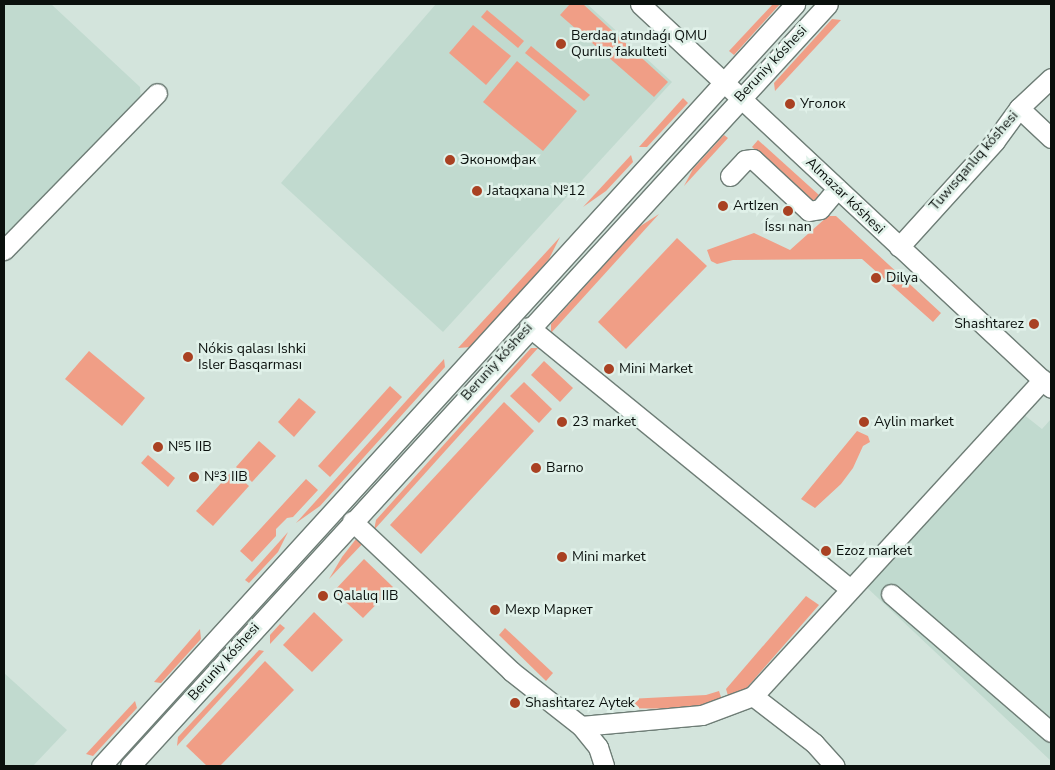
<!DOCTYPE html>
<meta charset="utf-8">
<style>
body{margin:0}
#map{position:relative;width:1055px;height:770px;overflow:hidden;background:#d3e4dc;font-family:"Nunito Sans",sans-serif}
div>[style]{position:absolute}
.built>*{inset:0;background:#c1dacf}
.green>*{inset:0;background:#f09e86}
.roads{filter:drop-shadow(1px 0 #6e7d76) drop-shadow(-1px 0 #6e7d76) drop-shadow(0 1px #6e7d76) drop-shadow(0 -1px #6e7d76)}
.minor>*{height:19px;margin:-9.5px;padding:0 9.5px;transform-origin:9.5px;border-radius:9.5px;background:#fff}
.dots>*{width:14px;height:14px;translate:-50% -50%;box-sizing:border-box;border:2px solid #e0f1e9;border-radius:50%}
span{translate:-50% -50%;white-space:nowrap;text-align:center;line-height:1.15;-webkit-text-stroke:5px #e0f1e9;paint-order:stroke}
.poi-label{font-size:14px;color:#0a100d}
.left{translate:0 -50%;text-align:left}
.right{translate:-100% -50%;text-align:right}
.street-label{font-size:14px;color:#0a100d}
.frame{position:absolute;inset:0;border:5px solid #0a100d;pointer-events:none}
</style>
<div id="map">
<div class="built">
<div style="clip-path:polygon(4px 4px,51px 4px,140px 87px,141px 100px,4px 242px)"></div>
<div style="clip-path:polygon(436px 4px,587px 4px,672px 82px,443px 332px,281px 183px)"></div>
<div style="clip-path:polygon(1023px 414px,1042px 429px,1051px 419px,1051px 761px,861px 582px)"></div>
<div style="clip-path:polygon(4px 673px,67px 730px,33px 766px,4px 766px)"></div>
</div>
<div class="green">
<div style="clip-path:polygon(570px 4px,583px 4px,668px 82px,654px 97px,560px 15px)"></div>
<div style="clip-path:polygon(773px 4px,780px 4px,734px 55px,729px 51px)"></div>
<div style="clip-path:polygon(487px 10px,524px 41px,518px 48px,481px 17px)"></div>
<div style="clip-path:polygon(832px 19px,841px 20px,775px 91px,774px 83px)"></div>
<div style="clip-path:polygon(473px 25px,511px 56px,486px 85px,449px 53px)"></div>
<div style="clip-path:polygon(531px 46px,590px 95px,584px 101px,525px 53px)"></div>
<div style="clip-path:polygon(517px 61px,577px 111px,543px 151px,483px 102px)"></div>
<div style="clip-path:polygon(683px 98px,688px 103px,647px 147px,639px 147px)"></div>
<div style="clip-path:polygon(724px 135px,728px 138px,684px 186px,693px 169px)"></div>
<div style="clip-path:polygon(758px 140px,819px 195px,814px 202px,752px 147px)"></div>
<div style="clip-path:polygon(631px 155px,633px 162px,606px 191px,583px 207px)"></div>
<div style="clip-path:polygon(659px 214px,551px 333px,551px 324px,639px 227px)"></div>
<div style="clip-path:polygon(828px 216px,836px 216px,941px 313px,933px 322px,862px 259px,733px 260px,717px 264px,711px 261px,707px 250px,754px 233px,790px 250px)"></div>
<div style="clip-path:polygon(560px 237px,549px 259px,471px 347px,458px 348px)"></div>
<div style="clip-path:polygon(677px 238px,707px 266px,626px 349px,598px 322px)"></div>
<div style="clip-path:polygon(531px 348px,538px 348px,374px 530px,376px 520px)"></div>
<div style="clip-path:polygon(89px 351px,145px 398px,122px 426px,65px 379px)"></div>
<div style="clip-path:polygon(444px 359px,445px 367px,320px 506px,296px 523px)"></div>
<div style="clip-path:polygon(544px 361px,573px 388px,560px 402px,531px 375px)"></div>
<div style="clip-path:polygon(524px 382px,552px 409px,539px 423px,510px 396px)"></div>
<div style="clip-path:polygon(390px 386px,402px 397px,330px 477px,318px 466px)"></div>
<div style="clip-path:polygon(299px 398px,316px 412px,294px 437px,278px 422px)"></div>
<div style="clip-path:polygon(504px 402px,534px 431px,421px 554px,390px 525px)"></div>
<div style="clip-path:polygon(857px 431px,868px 436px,870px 442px,863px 446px,853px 468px,841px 484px,815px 508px,801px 499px)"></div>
<div style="clip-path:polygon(259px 441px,276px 456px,252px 482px,236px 467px)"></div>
<div style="clip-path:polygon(148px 455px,175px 478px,168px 487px,141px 463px)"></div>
<div style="clip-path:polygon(232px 471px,249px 486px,213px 526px,196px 511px)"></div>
<div style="clip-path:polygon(306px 479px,318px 490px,293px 517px,287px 518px,276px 529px,276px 536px,252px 562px,240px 551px)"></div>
<div style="clip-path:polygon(288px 532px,278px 552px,249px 583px,245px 580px)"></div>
<div style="clip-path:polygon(356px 539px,366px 540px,329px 579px,342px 557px)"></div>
<div style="clip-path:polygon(364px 559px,393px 587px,363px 618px,334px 591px)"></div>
<div style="clip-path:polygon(806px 596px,819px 605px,744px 691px,729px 699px,726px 689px)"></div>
<div style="clip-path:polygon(314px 612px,343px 640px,312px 672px,283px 645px)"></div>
<div style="clip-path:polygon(280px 624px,285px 628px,270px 644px,270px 635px)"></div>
<div style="clip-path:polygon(505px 628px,553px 673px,546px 681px,499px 635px)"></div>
<div style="clip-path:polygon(200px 629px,201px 639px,161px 683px,154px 682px)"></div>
<div style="clip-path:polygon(259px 650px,264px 651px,177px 746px,178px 737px)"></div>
<div style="clip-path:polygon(265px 661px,294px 690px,220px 766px,207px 766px,186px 746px)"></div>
<div style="clip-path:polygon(719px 691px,723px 703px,701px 709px,609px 708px,609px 700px,706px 695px)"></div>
<div style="clip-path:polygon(135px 701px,137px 708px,93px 756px,86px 754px)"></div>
</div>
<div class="roads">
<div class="minor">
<div style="left:640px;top:4px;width:562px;rotate:43.05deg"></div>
<div style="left:1019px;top:108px;width:44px;rotate:43.2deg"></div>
<div style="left:730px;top:176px;width:22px;rotate:-47deg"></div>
<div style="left:745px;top:160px;width:8px;rotate:-7deg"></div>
<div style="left:753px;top:159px;width:76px;rotate:42.9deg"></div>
<div style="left:809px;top:211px;width:11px;rotate:-10deg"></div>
<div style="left:820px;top:209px;width:26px;rotate:-50deg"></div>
<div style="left:899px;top:247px;width:143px;rotate:-47.8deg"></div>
<div style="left:995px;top:141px;width:41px;rotate:-54deg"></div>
<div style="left:1019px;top:108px;width:44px;rotate:-43.2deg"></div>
<div style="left:4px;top:250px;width:219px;rotate:-45.7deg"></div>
<div style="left:529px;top:327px;width:413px;rotate:39.2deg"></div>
<div style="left:352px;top:521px;width:219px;rotate:43.3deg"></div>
<div style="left:511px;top:671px;width:89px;rotate:38.2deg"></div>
<div style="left:581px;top:726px;width:27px;rotate:51deg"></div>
<div style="left:598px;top:747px;width:20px;rotate:72deg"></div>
<div style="left:891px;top:594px;width:211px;rotate:40.8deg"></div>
<div style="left:753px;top:696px;width:77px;rotate:37.6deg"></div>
<div style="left:814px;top:743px;width:31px;rotate:48deg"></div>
<div style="left:581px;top:726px;width:121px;rotate:-5.2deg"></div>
<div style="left:702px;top:715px;width:54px;rotate:-20.4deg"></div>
<div style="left:753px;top:696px;width:429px;rotate:-47.5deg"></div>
<div style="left:101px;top:766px;width:1031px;rotate:-47.67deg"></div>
<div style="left:130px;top:766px;width:1033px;rotate:-47.51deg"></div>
</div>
</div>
<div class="dots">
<div style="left:561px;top:44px;background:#a94122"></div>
<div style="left:790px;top:104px;background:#a94122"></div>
<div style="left:450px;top:160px;background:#a94122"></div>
<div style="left:477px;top:191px;background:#a94122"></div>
<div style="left:723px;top:206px;background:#a94122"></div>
<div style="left:788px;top:211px;background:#a94122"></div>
<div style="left:876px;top:278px;background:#a94122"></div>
<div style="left:1034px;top:324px;background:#a94122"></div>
<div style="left:188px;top:357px;background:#a94122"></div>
<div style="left:609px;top:369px;background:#a94122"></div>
<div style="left:562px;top:422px;background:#a94122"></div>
<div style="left:864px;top:422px;background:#a94122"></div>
<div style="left:158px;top:447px;background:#a94122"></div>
<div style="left:536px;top:468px;background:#a94122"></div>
<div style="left:194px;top:477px;background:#a94122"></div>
<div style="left:826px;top:551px;background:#a94122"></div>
<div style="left:562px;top:557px;background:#a94122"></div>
<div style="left:323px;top:596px;background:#a94122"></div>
<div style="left:495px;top:610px;background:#a94122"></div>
<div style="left:515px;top:703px;background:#a94122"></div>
</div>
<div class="poi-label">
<span class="left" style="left:571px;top:44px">Berdaq atındaǵı QMU<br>Qurılıs fakulteti</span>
<span class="left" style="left:800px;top:104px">Уголок</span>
<span class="left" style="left:460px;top:160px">Экономфак</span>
<span class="left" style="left:487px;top:191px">Jataqxana №12</span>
<span class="left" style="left:733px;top:206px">ArtIzen</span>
<span style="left:788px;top:227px">Íssı nan</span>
<span class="left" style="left:886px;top:278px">Dilya</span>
<span class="right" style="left:1024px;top:324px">Shashtarez</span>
<span class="left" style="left:198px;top:357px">Nókis qalası Ishki<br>Isler Basqarması</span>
<span class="left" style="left:619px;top:369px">Mini Market</span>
<span class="left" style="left:572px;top:422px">23 market</span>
<span class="left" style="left:874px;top:422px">Aylin market</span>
<span class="left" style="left:168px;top:447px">№5 IIB</span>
<span class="left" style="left:546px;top:468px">Barno</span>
<span class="left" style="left:204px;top:477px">№3 IIB</span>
<span class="left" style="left:836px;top:551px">Ezoz market</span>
<span class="left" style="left:572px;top:557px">Mini market</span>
<span class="left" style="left:333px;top:596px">Qalalıq IIB</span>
<span class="left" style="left:505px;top:610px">Мехр Маркет</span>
<span class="left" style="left:525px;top:703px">Shashtarez Aytek</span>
</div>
<div class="street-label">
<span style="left:771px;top:64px;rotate:-47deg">Beruniy kóshesi</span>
<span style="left:974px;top:161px;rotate:-49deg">Tuwısqanlıq kóshesi</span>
<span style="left:845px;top:196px;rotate:44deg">Almazar kóshesi</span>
<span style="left:497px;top:362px;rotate:-48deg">Beruniy kóshesi</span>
<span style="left:224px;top:662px;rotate:-48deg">Beruniy kóshesi</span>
</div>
<div class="frame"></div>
</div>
